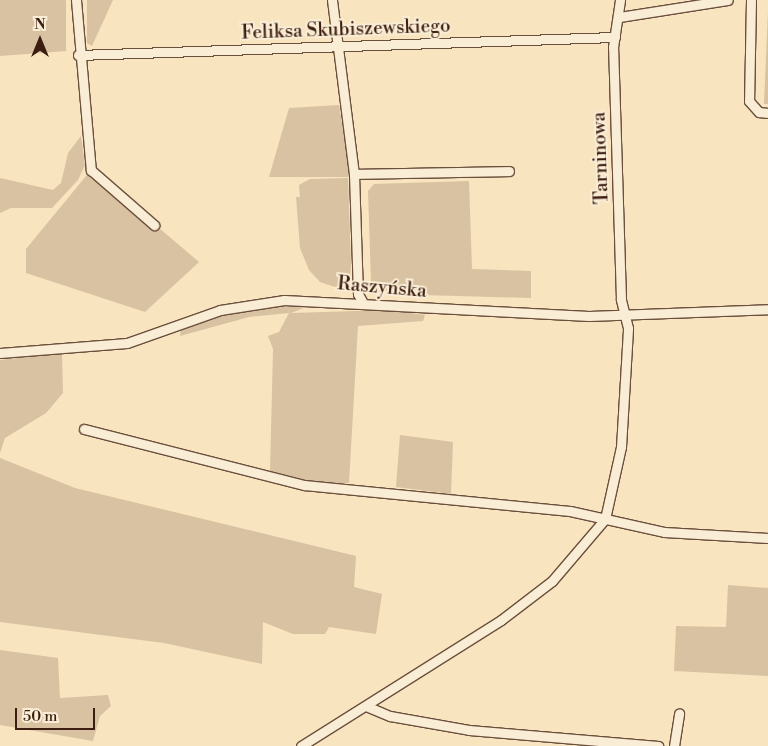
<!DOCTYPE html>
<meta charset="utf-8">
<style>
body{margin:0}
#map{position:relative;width:768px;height:746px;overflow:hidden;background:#f8e4be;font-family:"Libre Bodoni",serif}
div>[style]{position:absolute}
.green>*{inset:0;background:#d8c2a1}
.roads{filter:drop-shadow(1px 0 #6b4f3d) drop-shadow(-1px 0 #6b4f3d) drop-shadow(0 1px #6b4f3d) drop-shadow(0 -1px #6b4f3d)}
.street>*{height:9px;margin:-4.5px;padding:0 4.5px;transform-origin:4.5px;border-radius:4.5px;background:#faedd5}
span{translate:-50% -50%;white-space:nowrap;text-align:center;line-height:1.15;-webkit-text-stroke:4px #faedd5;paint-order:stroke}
.street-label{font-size:19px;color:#3c1d12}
.north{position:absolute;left:15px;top:15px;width:50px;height:50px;-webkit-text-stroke:4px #faedd5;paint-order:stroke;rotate:0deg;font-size:14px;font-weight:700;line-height:20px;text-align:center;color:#3c1d12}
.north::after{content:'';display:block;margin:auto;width:18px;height:22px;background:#3c1d12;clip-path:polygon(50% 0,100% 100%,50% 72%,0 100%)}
.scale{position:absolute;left:15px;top:708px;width:80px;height:22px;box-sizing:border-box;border:2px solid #3c1d12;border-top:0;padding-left:6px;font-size:15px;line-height:18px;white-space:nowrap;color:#3c1d12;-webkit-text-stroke:4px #faedd5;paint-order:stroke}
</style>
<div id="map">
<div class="green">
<div style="clip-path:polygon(0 0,66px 0,66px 51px,0 56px)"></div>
<div style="clip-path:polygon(87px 0,113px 0,92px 46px,87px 43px)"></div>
<div style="clip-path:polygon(768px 11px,768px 104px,764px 104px)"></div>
<div style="clip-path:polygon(339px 105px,351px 177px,269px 177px,289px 108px)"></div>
<div style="clip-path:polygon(81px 136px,85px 165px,78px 180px,52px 208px,11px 208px,0 213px,0 178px,53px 190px,61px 183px,68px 153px)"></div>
<div style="clip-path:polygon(91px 170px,199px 262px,145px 312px,26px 273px,26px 249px)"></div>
<div style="clip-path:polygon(348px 178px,351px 264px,350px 282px,344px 290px,320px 282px,309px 270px,300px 248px,296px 197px,300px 197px,299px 185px,310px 179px)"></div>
<div style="clip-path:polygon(469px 181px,472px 269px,531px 271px,531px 298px,422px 295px,422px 290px,412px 289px,379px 292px,371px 282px,368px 191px,374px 184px)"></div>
<div style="clip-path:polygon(314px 304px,291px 313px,389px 310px,425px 315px,423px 321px,358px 326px,349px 483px,317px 483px,270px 472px,273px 349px,268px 336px,279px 332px,289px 313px,249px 317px,180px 336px,181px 329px,196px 321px,228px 311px)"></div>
<div style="clip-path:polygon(62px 353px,63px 393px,46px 413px,5px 438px,0 453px,0 360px)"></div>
<div style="clip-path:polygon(400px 435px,453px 442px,451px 494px,396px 487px)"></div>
<div style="clip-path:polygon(0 458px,75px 488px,356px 556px,354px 587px,382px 594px,376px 634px,329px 627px,325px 634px,293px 634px,263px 622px,262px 664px,164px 643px,0 622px)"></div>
<div style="clip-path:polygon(728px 585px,768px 588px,768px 676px,674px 671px,676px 626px,726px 627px)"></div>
<div style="clip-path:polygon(0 650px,58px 658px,60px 698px,108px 695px,111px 706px,100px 716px,93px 741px,0 725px)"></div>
</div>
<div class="roads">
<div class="street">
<div style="left:76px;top:0;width:171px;rotate:85deg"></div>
<div style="left:91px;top:170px;width:84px;rotate:41.1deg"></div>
<div style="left:332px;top:0;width:175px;rotate:82.8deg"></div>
<div style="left:354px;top:174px;width:120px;rotate:88.1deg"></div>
<div style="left:358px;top:294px;width:8px;rotate:60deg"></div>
<div style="left:751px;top:0;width:101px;rotate:91.1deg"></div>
<div style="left:749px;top:101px;width:15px;rotate:48deg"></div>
<div style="left:759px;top:112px;width:9px;rotate:6deg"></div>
<div style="left:619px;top:17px;width:110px;rotate:-8.9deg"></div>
<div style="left:78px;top:55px;width:537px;rotate:-1.92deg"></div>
<div style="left:354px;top:174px;width:155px;rotate:-1.1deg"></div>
<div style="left:0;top:353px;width:127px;rotate:-4.5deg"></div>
<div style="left:127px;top:343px;width:99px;rotate:-19.5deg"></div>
<div style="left:220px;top:310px;width:65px;rotate:-8.9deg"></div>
<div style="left:284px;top:300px;width:305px;rotate:3deg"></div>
<div style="left:589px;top:316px;width:179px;rotate:-2.2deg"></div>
<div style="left:84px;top:429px;width:227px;rotate:14.3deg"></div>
<div style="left:304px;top:485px;width:267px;rotate:5.6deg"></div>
<div style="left:570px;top:511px;width:96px;rotate:12.6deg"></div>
<div style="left:664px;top:532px;width:104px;rotate:3.3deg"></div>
<div style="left:366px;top:706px;width:26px;rotate:23deg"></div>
<div style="left:390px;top:716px;width:80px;rotate:10deg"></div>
<div style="left:469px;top:730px;width:190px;rotate:4.8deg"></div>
<div style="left:301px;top:746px;width:236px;rotate:-32.2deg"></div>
<div style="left:501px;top:620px;width:64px;rotate:-37.4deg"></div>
<div style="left:552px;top:581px;width:82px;rotate:-49.5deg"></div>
<div style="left:605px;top:519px;width:74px;rotate:-77.5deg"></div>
<div style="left:621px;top:447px;width:119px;rotate:-86.6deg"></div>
<div style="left:628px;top:328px;width:30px;rotate:-104deg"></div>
<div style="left:621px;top:299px;width:252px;rotate:-91.8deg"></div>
<div style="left:613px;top:47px;width:48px;rotate:-81.5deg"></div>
<div style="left:674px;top:746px;width:33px;rotate:-81deg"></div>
</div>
</div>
<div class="street-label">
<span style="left:346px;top:30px;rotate:-2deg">Feliksa Skubiszewskiego</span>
<span style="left:601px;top:158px;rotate:-92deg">Tarninowa</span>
<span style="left:382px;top:288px;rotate:5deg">Raszyńska</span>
</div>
<div class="north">N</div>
<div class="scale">50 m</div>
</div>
